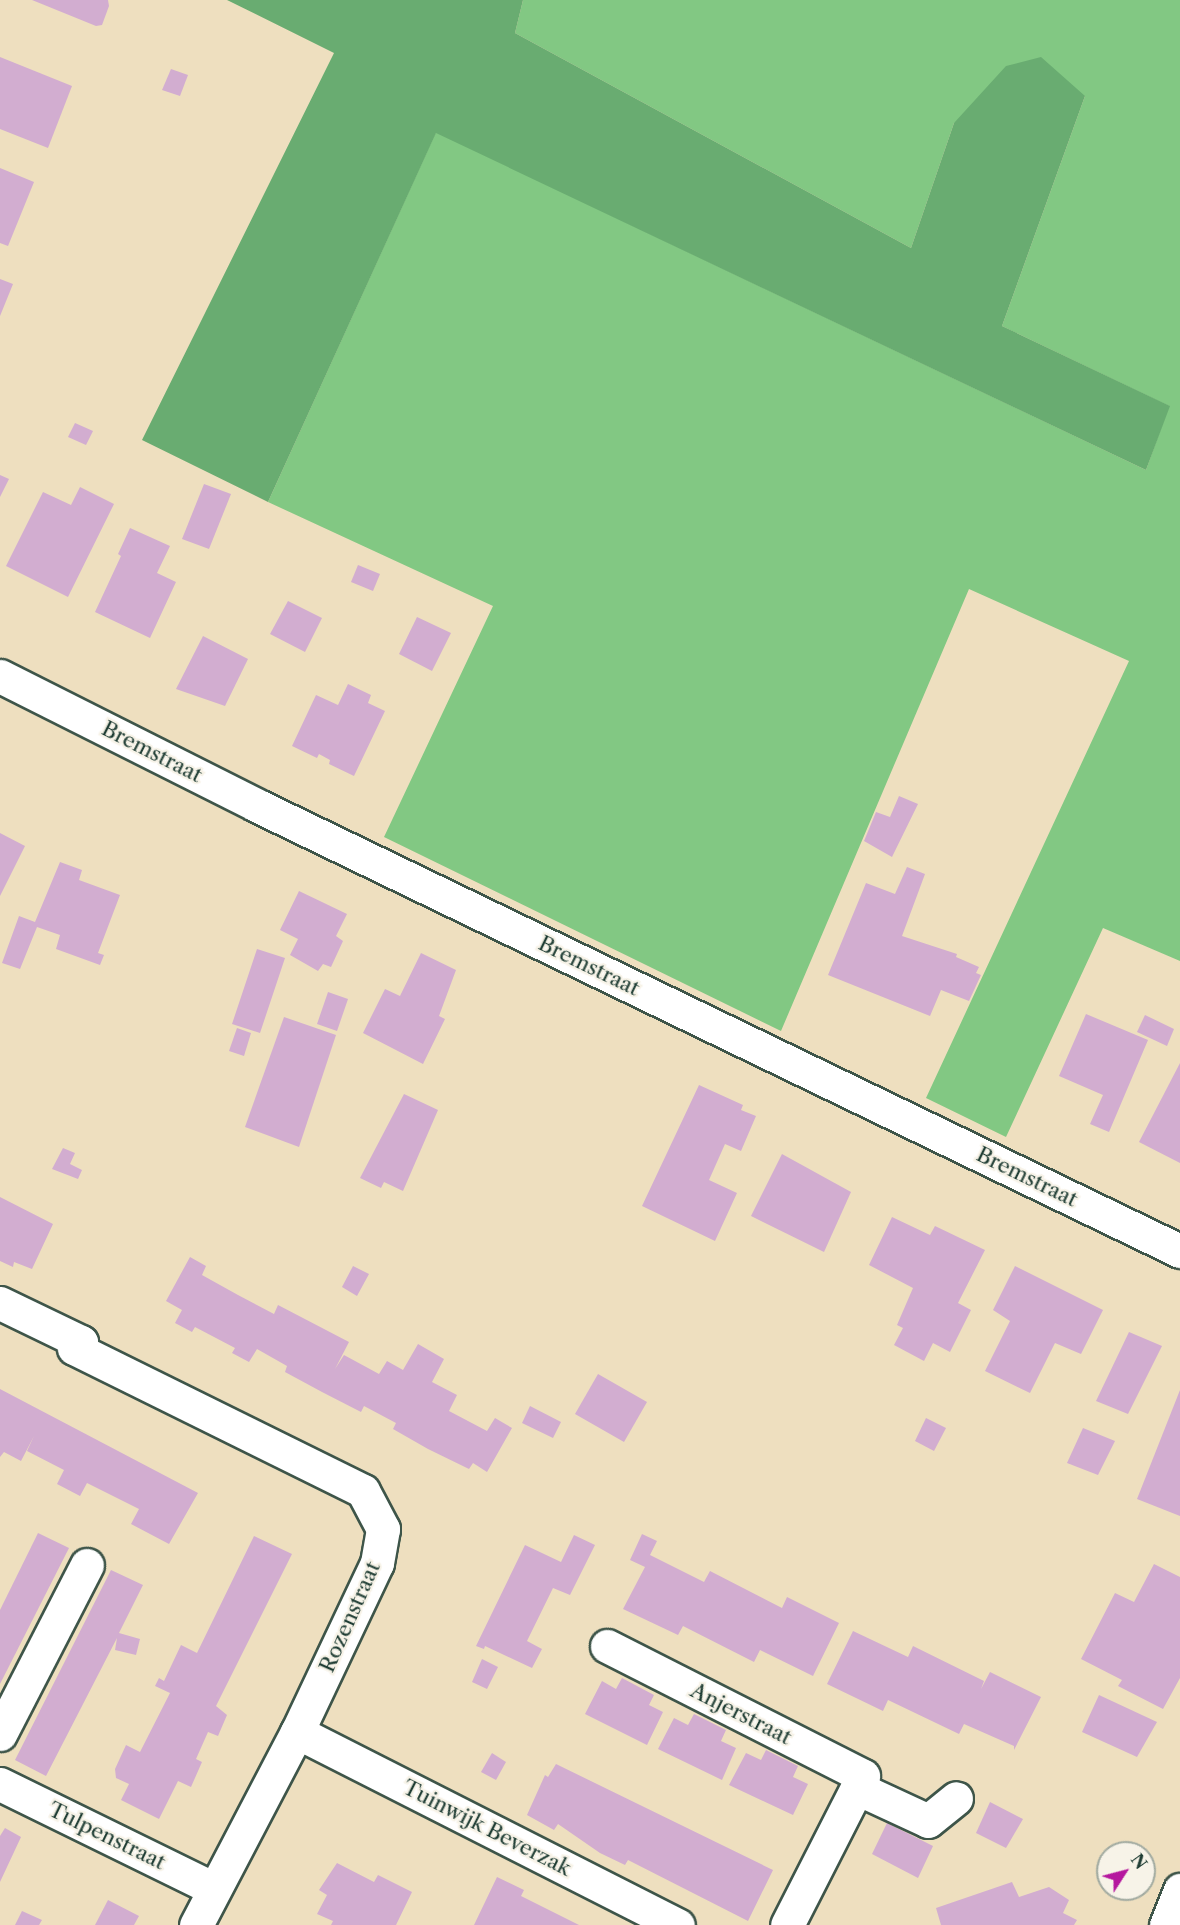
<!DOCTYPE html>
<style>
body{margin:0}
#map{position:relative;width:1180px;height:1925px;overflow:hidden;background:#eedfbf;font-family:"Libre Caslon Text",serif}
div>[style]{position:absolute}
.green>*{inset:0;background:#82c883}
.forest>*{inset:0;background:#69ac71}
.building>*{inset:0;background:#d2add0}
.roads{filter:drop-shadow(2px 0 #3e5549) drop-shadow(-2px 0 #3e5549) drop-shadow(0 2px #3e5549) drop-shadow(0 -2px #3e5549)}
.minor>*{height:33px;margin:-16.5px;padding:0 16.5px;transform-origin:16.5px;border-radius:16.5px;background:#fff}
.major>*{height:33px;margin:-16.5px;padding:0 16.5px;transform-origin:16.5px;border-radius:16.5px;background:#fff}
span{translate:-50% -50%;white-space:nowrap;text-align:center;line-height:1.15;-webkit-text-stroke:4.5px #f7f3e8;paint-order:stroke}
.street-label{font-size:21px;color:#1f3d34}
.north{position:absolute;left:1096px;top:1841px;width:60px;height:60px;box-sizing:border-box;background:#f7f3e8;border:2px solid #a1aaa0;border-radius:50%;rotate:54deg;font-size:16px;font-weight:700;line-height:24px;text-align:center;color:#1f3d34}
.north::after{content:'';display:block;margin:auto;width:21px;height:27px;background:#b5179e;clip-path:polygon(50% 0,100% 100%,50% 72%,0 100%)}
</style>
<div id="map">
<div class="green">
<div style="clip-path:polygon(523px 0,1180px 0,1180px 961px,1103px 928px,1006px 1137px,926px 1098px,1129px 661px,969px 589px,781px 1031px,384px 837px,493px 606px,268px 502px,436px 132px,1146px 470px,1169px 406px,1002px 326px,1085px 96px,954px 123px,911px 248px,515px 33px)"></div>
</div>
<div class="forest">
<div style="clip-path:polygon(227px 0,523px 0,515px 33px,911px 248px,954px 123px,1006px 66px,1041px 57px,1085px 96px,1002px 326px,1170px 406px,1146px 470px,436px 133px,268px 502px,142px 440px,334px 53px)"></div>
</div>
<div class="building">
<div style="clip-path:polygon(32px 0,108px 0,109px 6px,102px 25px,96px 26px)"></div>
<div style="clip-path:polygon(0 57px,72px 86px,48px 148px,0 129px)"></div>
<div style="clip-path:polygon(171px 69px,188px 75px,180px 96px,162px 90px)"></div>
<div style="clip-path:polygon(0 168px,34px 182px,8px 246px,0 243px)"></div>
<div style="clip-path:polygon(0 279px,13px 284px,0 316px)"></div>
<div style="clip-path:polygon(75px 423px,93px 431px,86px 445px,68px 437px)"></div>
<div style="clip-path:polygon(0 475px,9px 479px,0 497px)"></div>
<div style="clip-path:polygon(204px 484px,231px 494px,209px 549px,182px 539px)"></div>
<div style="clip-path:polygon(80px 487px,114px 504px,68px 597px,6px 566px,43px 492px,71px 505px)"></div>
<div style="clip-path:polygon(130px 528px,170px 546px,157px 573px,176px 582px,150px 638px,95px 612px,121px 556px,118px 554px)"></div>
<div style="clip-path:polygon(358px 565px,380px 574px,373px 591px,351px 582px)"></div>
<div style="clip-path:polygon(288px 601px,322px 618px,305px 652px,270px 634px)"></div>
<div style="clip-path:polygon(417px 617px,451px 633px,432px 671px,399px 654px)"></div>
<div style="clip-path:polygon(203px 636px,248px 659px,225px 706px,176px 689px)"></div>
<div style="clip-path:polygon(348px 684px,371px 695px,368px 703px,385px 711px,354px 776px,329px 764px,330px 760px,319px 754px,317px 758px,292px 746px,316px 695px,338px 705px)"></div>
<div style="clip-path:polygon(899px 796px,918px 804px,892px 857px,864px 841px,876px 812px,890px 817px)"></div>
<div style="clip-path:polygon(0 833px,25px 846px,0 896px)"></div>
<div style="clip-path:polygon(60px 862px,82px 870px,79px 880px,120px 895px,98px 953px,104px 955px,100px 965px,56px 949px,60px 935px,37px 927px,20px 969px,2px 963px,19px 916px,35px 922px)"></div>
<div style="clip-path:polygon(907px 867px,925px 874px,902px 936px,957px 954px,956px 957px,979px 967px,976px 973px,981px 975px,969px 1001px,941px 990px,930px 1016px,828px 975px,866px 883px,895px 894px)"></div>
<div style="clip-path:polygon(299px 891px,347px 914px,336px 936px,343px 941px,331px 967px,323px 964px,318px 971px,290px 955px,298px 939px,280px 930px)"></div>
<div style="clip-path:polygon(257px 949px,285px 958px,260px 1033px,232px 1024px)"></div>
<div style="clip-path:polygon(421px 953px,456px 970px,439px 1016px,445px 1019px,423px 1064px,363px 1033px,385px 989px,400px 996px)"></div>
<div style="clip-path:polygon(328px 992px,348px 999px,337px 1031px,317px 1024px)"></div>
<div style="clip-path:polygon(1086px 1014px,1148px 1040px,1109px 1132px,1090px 1124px,1103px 1095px,1059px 1076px)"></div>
<div style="clip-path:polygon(1145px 1015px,1174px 1029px,1167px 1046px,1137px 1032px)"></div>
<div style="clip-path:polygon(284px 1017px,336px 1035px,299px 1147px,245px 1127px)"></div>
<div style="clip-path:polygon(237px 1028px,251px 1033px,244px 1056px,229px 1051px)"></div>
<div style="clip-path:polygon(1180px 1063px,1180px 1163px,1139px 1142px)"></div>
<div style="clip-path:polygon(699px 1085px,743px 1105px,741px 1110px,756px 1116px,741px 1151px,725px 1144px,709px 1180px,737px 1193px,715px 1241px,642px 1206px)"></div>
<div style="clip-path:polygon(404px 1094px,438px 1110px,403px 1191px,384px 1182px,381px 1188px,360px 1178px)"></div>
<div style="clip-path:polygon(63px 1148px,75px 1153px,70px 1164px,82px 1170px,78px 1179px,52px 1169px)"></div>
<div style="clip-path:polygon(782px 1154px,851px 1192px,824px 1252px,751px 1216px)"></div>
<div style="clip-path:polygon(0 1197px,53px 1224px,32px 1269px,14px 1262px,13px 1267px,0 1261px)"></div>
<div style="clip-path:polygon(892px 1217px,930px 1235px,935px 1226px,985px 1250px,958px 1303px,971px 1310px,950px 1352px,933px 1343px,924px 1361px,894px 1345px,903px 1328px,897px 1325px,913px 1288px,869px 1265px)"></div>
<div style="clip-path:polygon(190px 1257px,206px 1266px,202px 1275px,238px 1295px,274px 1314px,278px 1305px,349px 1342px,335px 1369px,344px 1355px,379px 1374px,387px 1361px,403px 1370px,418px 1344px,444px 1359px,432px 1382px,457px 1395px,449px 1411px,487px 1431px,495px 1418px,512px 1428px,487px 1472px,473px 1463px,469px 1469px,428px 1449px,393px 1429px,396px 1423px,364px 1406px,361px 1412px,322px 1392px,285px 1372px,287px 1366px,257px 1349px,249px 1362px,232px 1353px,235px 1348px,195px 1327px,192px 1332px,175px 1323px,182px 1310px,166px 1301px)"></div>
<div style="clip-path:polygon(353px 1266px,369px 1274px,357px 1296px,342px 1287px)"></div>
<div style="clip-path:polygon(1015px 1266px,1103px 1310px,1081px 1354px,1055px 1343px,1030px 1393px,985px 1371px,1010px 1321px,993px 1310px)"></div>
<div style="clip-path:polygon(1129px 1332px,1162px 1346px,1128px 1414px,1096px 1401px)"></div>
<div style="clip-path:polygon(598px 1374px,647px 1402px,624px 1442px,575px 1414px)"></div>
<div style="clip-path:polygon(0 1389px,198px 1493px,169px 1544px,131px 1524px,139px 1509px,87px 1483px,80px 1496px,57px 1484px,64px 1470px,27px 1451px,34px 1436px,21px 1461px,4px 1452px,0 1457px)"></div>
<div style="clip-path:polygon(1180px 1390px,1180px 1516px,1137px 1499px)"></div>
<div style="clip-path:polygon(530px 1406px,561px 1422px,553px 1438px,522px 1423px)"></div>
<div style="clip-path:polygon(926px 1418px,946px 1428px,934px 1451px,915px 1441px)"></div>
<div style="clip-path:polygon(1083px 1428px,1115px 1441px,1098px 1475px,1067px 1463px)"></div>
<div style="clip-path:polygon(38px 1533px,69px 1548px,0 1684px,0 1610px)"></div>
<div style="clip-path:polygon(642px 1534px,657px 1541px,650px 1555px,704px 1582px,710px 1571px,782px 1608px,787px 1597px,839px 1623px,813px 1676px,760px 1650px,754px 1662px,683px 1626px,678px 1635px,623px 1609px,645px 1567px,630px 1560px)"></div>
<div style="clip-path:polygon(574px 1535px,595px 1545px,570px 1595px,553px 1588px,527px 1641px,542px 1649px,532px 1668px,485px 1646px,484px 1649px,476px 1646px,525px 1545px,561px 1562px)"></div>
<div style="clip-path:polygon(254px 1536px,292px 1554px,216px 1706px,227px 1715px,218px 1736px,208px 1732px,196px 1759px,202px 1762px,191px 1787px,178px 1781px,159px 1819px,121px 1800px,129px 1784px,116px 1778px,115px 1769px,126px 1745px,140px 1752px,170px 1693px,155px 1686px,159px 1678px,164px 1681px,181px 1645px,197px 1653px)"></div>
<div style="clip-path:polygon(1154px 1564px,1180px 1577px,1180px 1678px,1163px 1709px,1118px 1686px,1122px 1680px,1081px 1659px,1115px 1593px,1134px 1602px)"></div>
<div style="clip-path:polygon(111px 1570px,143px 1585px,119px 1633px,140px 1639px,136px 1655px,115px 1650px,117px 1638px,46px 1776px,15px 1760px)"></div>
<div style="clip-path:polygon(853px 1631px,908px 1657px,913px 1646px,984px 1681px,981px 1689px,990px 1672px,1041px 1697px,1014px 1750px,1014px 1746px,964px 1724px,959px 1734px,888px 1700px,883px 1711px,827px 1684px)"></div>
<div style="clip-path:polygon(482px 1659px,498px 1667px,487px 1689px,472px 1682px)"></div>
<div style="clip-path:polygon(622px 1678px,654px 1695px,649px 1705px,663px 1712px,647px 1745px,585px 1714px,602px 1681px,616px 1689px)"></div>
<div style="clip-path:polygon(1099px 1695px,1157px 1722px,1137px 1757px,1082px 1732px)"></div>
<div style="clip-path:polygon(694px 1714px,726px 1730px,721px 1741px,736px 1748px,722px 1780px,658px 1749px,674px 1718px,688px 1725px)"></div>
<div style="clip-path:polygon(766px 1750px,798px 1766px,793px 1777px,808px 1784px,793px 1815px,729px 1785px,746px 1753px,761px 1760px)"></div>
<div style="clip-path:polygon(492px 1753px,506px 1762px,496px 1780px,481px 1772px)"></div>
<div style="clip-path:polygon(556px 1764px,773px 1870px,748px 1921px,628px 1860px,625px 1865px,600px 1853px,558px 1824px,554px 1830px,527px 1815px,545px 1775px,548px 1777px)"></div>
<div style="clip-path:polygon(990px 1802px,1023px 1819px,1006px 1848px,976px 1833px)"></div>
<div style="clip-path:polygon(887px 1823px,933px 1846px,918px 1878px,872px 1854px)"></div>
<div style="clip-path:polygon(5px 1828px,21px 1837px,0 1882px,0 1836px)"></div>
<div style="clip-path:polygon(337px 1863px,374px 1882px,378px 1875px,412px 1892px,396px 1925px,331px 1925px,333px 1921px,317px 1914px,327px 1895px,319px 1890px)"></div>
<div style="clip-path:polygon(497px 1877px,524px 1890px,521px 1896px,579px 1925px,474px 1925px)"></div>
<div style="clip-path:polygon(1012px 1882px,1019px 1897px,1049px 1887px,1069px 1900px,1063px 1913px,1077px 1920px,1074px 1925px,941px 1925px,936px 1908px)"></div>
<div style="clip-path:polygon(108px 1900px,139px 1916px,134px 1925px,95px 1925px)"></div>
<div style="clip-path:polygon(22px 1911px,42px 1920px,39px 1925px,15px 1925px)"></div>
</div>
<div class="roads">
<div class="minor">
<div style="left:0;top:676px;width:287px;rotate:26.7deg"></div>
<div style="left:256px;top:805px;width:1026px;rotate:25.77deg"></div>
<div style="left:0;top:1303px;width:90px;rotate:25.7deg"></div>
<div style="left:81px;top:1342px;width:9px;rotate:139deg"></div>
<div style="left:74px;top:1348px;width:322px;rotate:26.3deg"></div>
<div style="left:363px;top:1491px;width:43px;rotate:62.2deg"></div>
<div style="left:383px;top:1529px;width:35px;rotate:100deg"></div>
<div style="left:377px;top:1563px;width:187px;rotate:115.3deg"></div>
<div style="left:297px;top:1732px;width:218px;rotate:117.6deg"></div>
<div style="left:607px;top:1646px;width:287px;rotate:26.9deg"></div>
<div style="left:863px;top:1776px;width:167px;rotate:117deg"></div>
<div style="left:297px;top:1732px;width:427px;rotate:26.9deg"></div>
<div style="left:0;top:1734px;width:190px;rotate:-62.8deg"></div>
<div style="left:0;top:1784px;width:238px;rotate:26.1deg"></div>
<div style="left:857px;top:1788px;width:78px;rotate:24.9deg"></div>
<div style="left:928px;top:1821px;width:36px;rotate:-39deg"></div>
</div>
<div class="major">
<div style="left:1166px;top:1925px;width:38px;rotate:-68deg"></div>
</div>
</div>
<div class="street-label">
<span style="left:152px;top:752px;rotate:27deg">Bremstraat</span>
<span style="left:589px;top:966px;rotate:26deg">Bremstraat</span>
<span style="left:1027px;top:1177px;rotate:26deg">Bremstraat</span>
<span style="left:350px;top:1617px;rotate:-66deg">Rozenstraat</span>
<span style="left:741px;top:1714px;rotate:27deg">Anjerstraat</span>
<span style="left:487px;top:1828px;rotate:27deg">Tuinwijk Beverzak</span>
<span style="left:107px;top:1836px;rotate:26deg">Tulpenstraat</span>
</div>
<div class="north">N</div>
</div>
